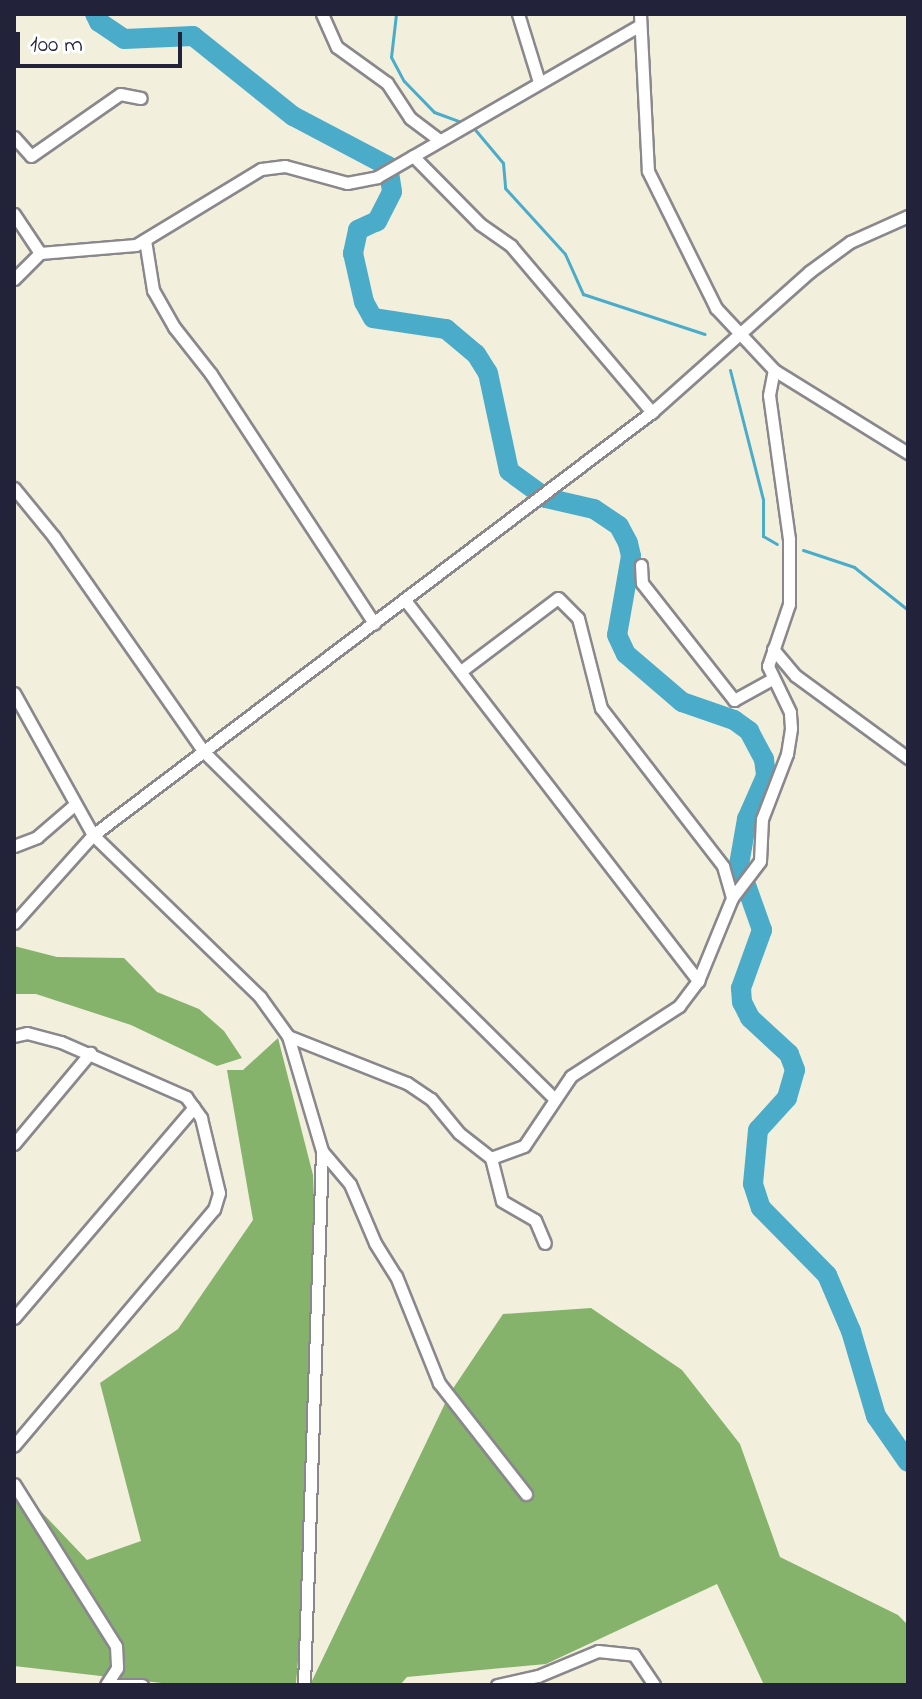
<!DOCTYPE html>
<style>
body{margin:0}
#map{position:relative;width:922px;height:1699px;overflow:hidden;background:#f3efdd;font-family:"Indie Flower",sans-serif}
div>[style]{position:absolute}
.forest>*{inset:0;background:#86b36c}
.stream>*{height:3px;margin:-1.5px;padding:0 1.5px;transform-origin:1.5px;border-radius:1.5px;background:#4bacca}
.river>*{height:20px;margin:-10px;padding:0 10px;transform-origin:10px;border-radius:10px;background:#4bacca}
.roads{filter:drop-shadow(2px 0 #8a888c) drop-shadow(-2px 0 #8a888c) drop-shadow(0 2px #8a888c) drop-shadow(0 -2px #8a888c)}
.minor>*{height:11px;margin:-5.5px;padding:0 5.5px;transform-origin:5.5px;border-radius:5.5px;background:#fff}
span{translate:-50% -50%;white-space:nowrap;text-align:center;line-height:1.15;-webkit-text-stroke:6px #fff;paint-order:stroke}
.frame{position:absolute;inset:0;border:16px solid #22223b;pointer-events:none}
.scale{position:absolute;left:16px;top:32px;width:166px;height:36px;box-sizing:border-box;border:4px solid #22223b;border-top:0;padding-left:10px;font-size:24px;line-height:28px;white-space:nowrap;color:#22223b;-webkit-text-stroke:6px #fff;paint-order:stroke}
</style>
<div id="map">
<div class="forest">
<div style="clip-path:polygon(14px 946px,57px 957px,124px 958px,157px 992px,199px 1009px,224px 1031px,242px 1058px,217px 1066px,131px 1025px,36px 994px,14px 994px)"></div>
<div style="clip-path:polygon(278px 1038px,313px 1175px,322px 1397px,296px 1683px,179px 1685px,14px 1666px,14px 1483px,87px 1560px,141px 1541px,100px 1383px,178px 1329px,253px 1220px,227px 1070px,243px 1070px)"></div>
<div style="clip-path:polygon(591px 1308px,682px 1370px,740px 1444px,780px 1557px,898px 1615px,908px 1625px,908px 1685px,764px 1685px,717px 1584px,546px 1664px,407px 1677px,400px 1685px,310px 1685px,450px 1393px,503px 1314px)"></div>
</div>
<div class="stream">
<div style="left:396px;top:14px;width:43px;rotate:96.6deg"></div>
<div style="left:391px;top:57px;width:27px;rotate:62deg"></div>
<div style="left:404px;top:81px;width:43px;rotate:45.9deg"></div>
<div style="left:434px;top:112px;width:33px;rotate:20deg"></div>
<div style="left:472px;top:126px;width:48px;rotate:50deg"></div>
<div style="left:503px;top:163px;width:25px;rotate:85deg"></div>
<div style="left:505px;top:188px;width:89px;rotate:47.7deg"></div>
<div style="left:565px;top:254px;width:44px;rotate:65.8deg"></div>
<div style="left:583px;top:294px;width:128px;rotate:18.2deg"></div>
<div style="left:730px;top:370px;width:133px;rotate:75.7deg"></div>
<div style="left:763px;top:499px;width:37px;rotate:90deg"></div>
<div style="left:763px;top:536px;width:16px;rotate:30deg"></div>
<div style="left:803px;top:550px;width:54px;rotate:18.4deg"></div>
<div style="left:854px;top:567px;width:69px;rotate:38.5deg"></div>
</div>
<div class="river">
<div style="left:95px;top:14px;width:9px;rotate:63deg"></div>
<div style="left:99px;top:22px;width:30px;rotate:34deg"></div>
<div style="left:124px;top:39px;width:69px;rotate:-2.5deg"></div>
<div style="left:193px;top:36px;width:128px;rotate:38.7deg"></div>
<div style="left:293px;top:116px;width:107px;rotate:27.8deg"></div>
<div style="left:388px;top:166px;width:26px;rotate:81deg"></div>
<div style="left:392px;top:192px;width:33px;rotate:117deg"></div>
<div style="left:377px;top:221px;width:21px;rotate:155deg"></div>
<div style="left:358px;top:230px;width:24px;rotate:102deg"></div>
<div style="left:353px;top:253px;width:50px;rotate:77.3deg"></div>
<div style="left:364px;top:302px;width:18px;rotate:61deg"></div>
<div style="left:373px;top:318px;width:74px;rotate:8.6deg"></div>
<div style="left:446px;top:329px;width:39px;rotate:40deg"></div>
<div style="left:476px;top:354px;width:22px;rotate:58deg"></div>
<div style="left:488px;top:373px;width:100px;rotate:77.9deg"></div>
<div style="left:509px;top:471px;width:46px;rotate:36.1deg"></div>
<div style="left:546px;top:498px;width:49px;rotate:12.9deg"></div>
<div style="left:594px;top:509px;width:30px;rotate:34deg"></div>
<div style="left:619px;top:526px;width:19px;rotate:62deg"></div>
<div style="left:628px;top:543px;width:13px;rotate:77deg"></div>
<div style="left:631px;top:556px;width:80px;rotate:100deg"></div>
<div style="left:617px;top:635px;width:21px;rotate:65deg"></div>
<div style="left:626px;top:654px;width:74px;rotate:40.6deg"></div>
<div style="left:682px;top:702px;width:55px;rotate:19.1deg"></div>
<div style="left:734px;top:720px;width:19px;rotate:36deg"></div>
<div style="left:749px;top:731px;width:32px;rotate:62deg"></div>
<div style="left:764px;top:759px;width:17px;rotate:83deg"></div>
<div style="left:766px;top:776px;width:47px;rotate:113.8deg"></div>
<div style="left:747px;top:819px;width:47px;rotate:99.9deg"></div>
<div style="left:739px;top:865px;width:69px;rotate:70.5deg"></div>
<div style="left:762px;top:930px;width:62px;rotate:109.9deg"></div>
<div style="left:741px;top:988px;width:14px;rotate:86deg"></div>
<div style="left:742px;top:1002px;width:18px;rotate:63deg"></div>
<div style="left:750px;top:1018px;width:53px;rotate:42.7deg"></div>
<div style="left:789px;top:1054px;width:17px;rotate:69deg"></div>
<div style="left:795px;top:1070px;width:29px;rotate:106deg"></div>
<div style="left:787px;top:1098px;width:43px;rotate:132.2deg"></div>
<div style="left:758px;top:1130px;width:54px;rotate:95.3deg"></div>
<div style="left:753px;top:1184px;width:25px;rotate:72deg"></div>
<div style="left:761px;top:1208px;width:94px;rotate:45.4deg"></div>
<div style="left:827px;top:1275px;width:61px;rotate:66.8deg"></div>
<div style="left:851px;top:1331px;width:89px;rotate:73.6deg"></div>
<div style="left:876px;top:1416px;width:56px;rotate:55.2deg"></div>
</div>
<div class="roads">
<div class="minor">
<div style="left:322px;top:14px;width:36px;rotate:66deg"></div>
<div style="left:337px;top:47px;width:62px;rotate:35.8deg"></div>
<div style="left:387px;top:83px;width:42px;rotate:56.7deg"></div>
<div style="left:410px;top:118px;width:36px;rotate:37deg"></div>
<div style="left:518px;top:14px;width:71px;rotate:72.8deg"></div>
<div style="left:640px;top:14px;width:157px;rotate:87.1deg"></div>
<div style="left:648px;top:171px;width:153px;rotate:63.6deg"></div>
<div style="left:716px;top:308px;width:85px;rotate:46.9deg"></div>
<div style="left:774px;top:370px;width:158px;rotate:31.8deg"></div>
<div style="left:14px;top:137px;width:25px;rotate:48deg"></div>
<div style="left:31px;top:156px;width:108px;rotate:-34.9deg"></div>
<div style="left:120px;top:94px;width:21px;rotate:11deg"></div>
<div style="left:413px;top:156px;width:95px;rotate:45.4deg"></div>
<div style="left:480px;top:224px;width:38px;rotate:35deg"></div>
<div style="left:511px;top:246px;width:218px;rotate:49.7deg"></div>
<div style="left:14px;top:214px;width:47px;rotate:56.3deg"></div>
<div style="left:145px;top:240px;width:51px;rotate:80.9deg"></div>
<div style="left:153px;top:290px;width:43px;rotate:60.4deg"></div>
<div style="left:174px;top:327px;width:60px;rotate:51.8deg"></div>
<div style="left:211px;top:374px;width:298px;rotate:56.8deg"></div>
<div style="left:14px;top:279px;width:37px;rotate:-45deg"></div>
<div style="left:40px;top:253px;width:96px;rotate:-4.8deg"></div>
<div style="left:136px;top:245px;width:146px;rotate:-31.3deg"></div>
<div style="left:261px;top:169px;width:24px;rotate:-7deg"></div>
<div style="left:285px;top:166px;width:64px;rotate:15.3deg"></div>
<div style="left:347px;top:183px;width:31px;rotate:-11deg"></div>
<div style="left:377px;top:177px;width:302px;rotate:-30deg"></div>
<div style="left:14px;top:488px;width:63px;rotate:50.8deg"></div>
<div style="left:54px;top:537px;width:262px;rotate:55.1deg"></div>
<div style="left:204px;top:752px;width:492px;rotate:44.7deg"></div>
<div style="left:641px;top:565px;width:18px;rotate:87deg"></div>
<div style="left:642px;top:583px;width:149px;rotate:51.8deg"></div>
<div style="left:734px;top:700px;width:43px;rotate:-28.9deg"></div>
<div style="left:405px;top:600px;width:481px;rotate:52.4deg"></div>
<div style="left:773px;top:649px;width:35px;rotate:50deg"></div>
<div style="left:796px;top:676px;width:139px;rotate:36.2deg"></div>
<div style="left:461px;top:671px;width:121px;rotate:-37deg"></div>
<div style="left:558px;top:598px;width:28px;rotate:45deg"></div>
<div style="left:578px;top:618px;width:93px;rotate:75.7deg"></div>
<div style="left:601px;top:708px;width:200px;rotate:52.3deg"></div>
<div style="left:723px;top:866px;width:33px;rotate:74deg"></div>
<div style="left:14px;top:693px;width:162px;rotate:60.9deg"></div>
<div style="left:93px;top:835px;width:233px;rotate:44.1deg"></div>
<div style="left:260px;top:997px;width:48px;rotate:54.3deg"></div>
<div style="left:288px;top:1036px;width:120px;rotate:73.5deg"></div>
<div style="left:322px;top:1151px;width:534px;rotate:91.93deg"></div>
<div style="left:14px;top:846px;width:25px;rotate:-21deg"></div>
<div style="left:37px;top:837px;width:48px;rotate:-40.7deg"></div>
<div style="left:14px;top:923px;width:118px;rotate:-48.1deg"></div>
<div style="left:93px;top:835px;width:701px;rotate:-37.12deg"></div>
<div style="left:652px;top:412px;width:210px;rotate:-41.7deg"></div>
<div style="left:809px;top:272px;width:51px;rotate:-36.2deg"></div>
<div style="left:850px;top:242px;width:64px;rotate:-24.1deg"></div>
<div style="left:14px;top:1036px;width:13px;rotate:-13deg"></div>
<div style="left:27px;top:1033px;width:35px;rotate:15deg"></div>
<div style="left:61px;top:1042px;width:137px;rotate:23.7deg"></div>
<div style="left:186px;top:1097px;width:26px;rotate:54deg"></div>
<div style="left:201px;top:1118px;width:77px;rotate:76.5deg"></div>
<div style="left:219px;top:1193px;width:17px;rotate:107deg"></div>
<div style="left:214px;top:1209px;width:310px;rotate:130.2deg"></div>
<div style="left:288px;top:1036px;width:128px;rotate:21.6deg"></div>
<div style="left:407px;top:1083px;width:29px;rotate:34deg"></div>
<div style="left:431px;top:1099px;width:44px;rotate:50.5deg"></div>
<div style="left:459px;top:1133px;width:41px;rotate:38deg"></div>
<div style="left:491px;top:1158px;width:35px;rotate:-20deg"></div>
<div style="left:524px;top:1146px;width:84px;rotate:-56.1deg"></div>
<div style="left:571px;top:1076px;width:129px;rotate:-32.9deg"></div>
<div style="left:679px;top:1006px;width:31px;rotate:-53deg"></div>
<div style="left:698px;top:981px;width:90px;rotate:-67.7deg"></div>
<div style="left:732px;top:898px;width:46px;rotate:-52.9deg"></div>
<div style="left:760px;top:861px;width:42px;rotate:-87.3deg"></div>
<div style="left:762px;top:819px;width:70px;rotate:-69deg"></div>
<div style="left:787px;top:754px;width:26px;rotate:-81deg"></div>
<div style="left:791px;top:728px;width:16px;rotate:-94deg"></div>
<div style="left:790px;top:712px;width:51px;rotate:-115.6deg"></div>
<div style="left:768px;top:666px;width:65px;rotate:-71.3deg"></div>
<div style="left:789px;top:604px;width:65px;rotate:-90deg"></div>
<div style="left:789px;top:539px;width:145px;rotate:-97.9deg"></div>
<div style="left:769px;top:395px;width:25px;rotate:-79deg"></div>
<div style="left:14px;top:1144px;width:119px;rotate:-50.1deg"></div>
<div style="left:322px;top:1151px;width:43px;rotate:49.7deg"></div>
<div style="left:350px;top:1184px;width:64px;rotate:67deg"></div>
<div style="left:375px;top:1243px;width:39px;rotate:58deg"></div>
<div style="left:396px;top:1276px;width:115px;rotate:68.1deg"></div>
<div style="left:439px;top:1383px;width:141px;rotate:51.9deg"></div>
<div style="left:491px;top:1158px;width:44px;rotate:75.7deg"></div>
<div style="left:502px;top:1201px;width:38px;rotate:30deg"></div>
<div style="left:535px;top:1220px;width:25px;rotate:67deg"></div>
<div style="left:14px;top:1318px;width:277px;rotate:-49.5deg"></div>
<div style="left:14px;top:1484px;width:191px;rotate:57.8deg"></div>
<div style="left:116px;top:1646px;width:22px;rotate:87deg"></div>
<div style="left:117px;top:1668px;width:20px;rotate:123deg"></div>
<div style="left:113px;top:1685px;width:29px"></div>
<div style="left:497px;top:1685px;width:42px;rotate:-12.4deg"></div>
<div style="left:538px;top:1676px;width:65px;rotate:-22.6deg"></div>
<div style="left:598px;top:1651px;width:36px;rotate:6deg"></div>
<div style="left:634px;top:1655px;width:36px;rotate:56deg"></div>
</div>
</div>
<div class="frame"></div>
<div class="scale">100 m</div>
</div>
